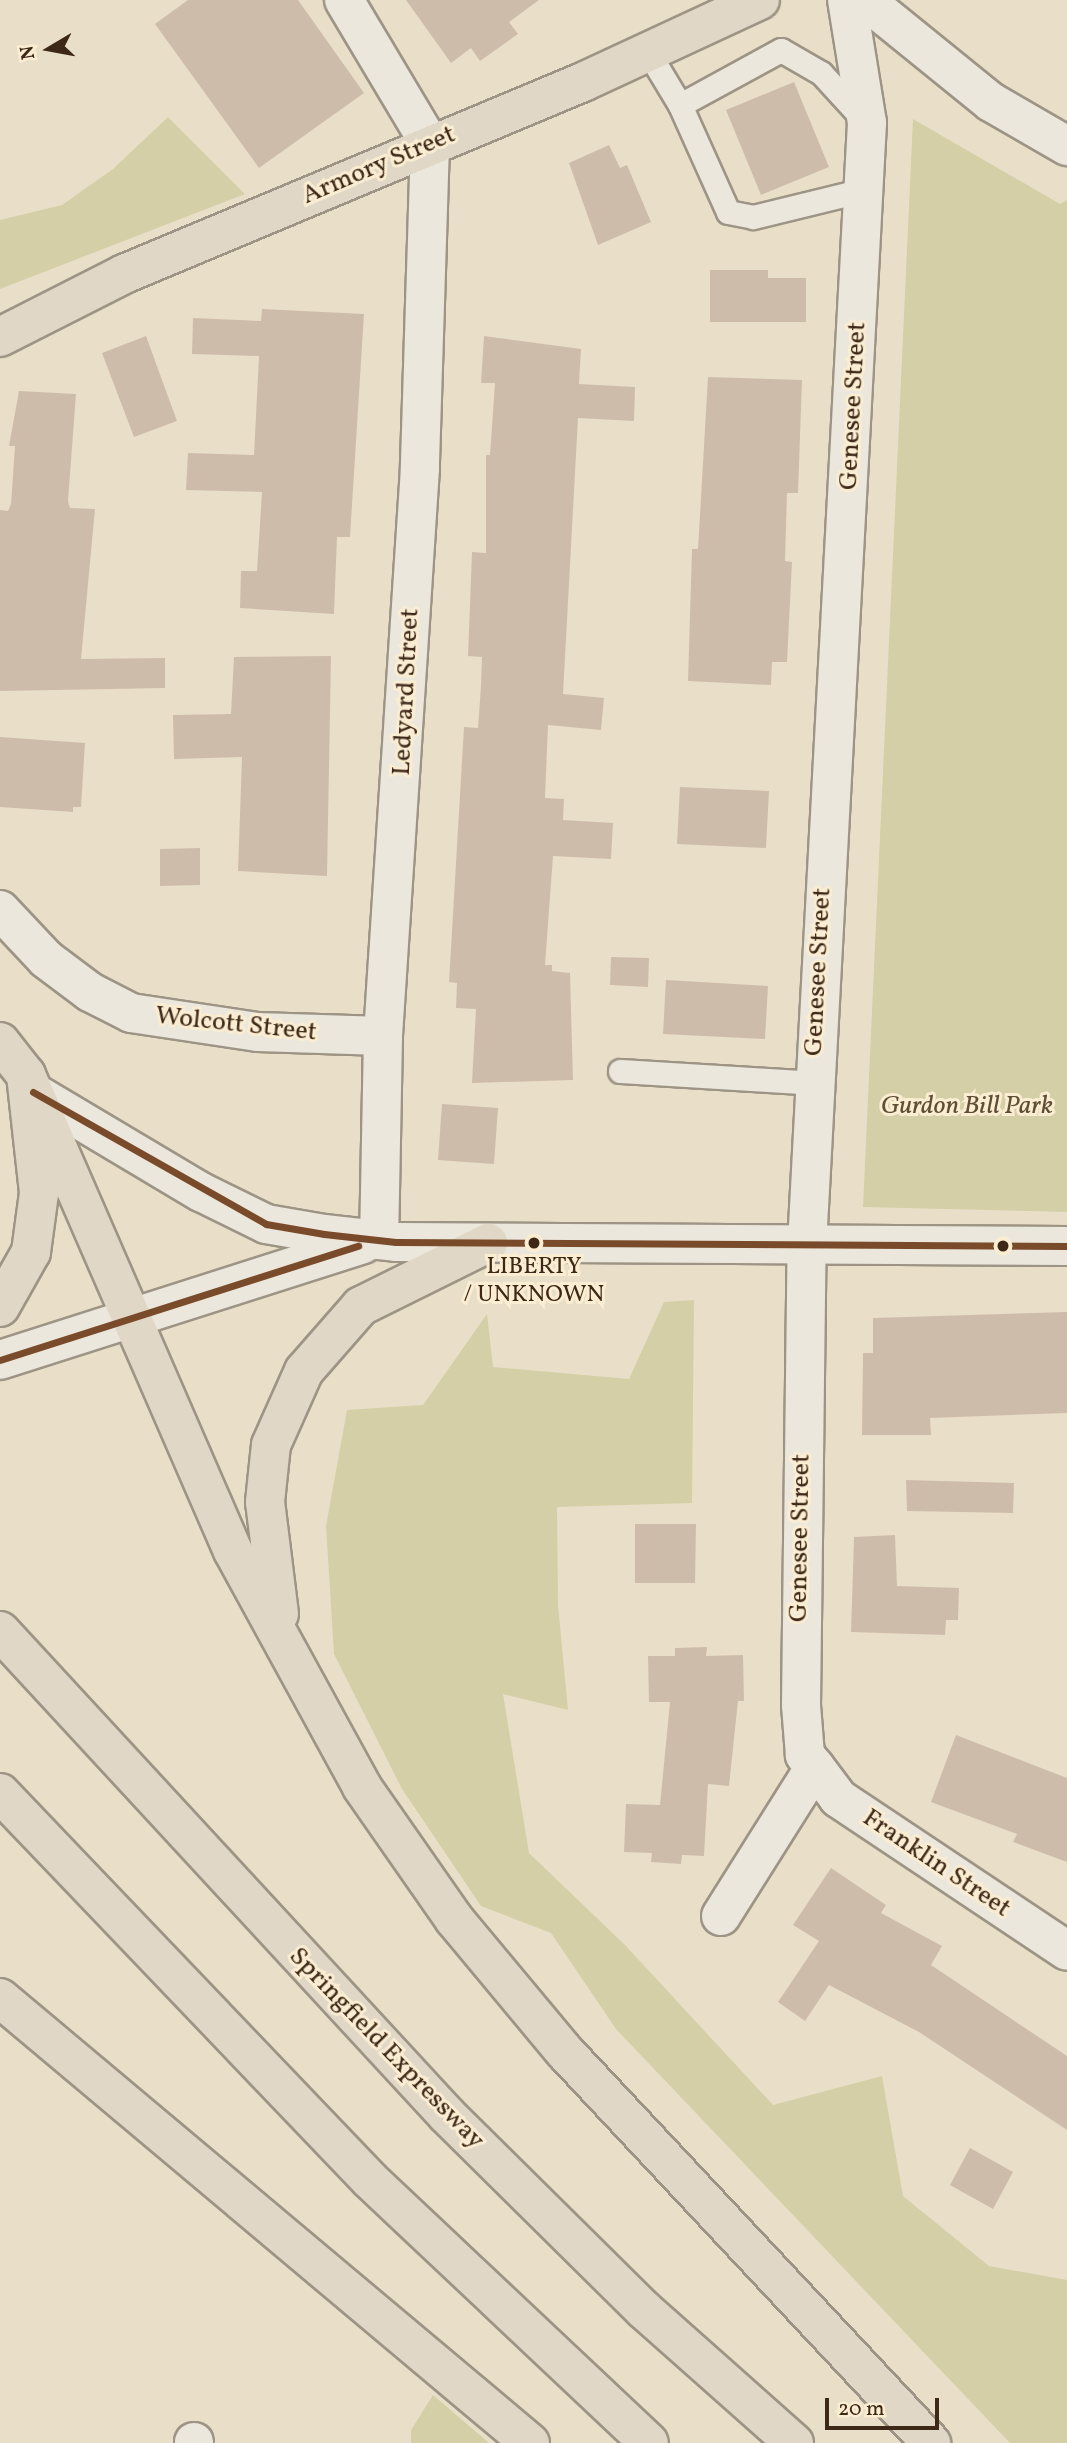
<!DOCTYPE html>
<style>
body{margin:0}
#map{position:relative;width:1067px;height:2443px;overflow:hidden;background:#e9dfc8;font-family:Vollkorn,serif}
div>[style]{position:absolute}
.green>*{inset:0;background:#d4cfa7}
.building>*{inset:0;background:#cebcab}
.roads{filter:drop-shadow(2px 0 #9d9485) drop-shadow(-2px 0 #9d9485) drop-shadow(0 2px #9d9485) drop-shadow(0 -2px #9d9485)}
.lane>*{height:23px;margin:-11.5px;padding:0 11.5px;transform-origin:11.5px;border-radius:11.5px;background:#ece7dc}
.street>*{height:38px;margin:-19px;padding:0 19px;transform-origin:19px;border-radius:19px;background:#ece7dc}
.secondary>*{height:38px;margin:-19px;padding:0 19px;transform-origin:19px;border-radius:19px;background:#ece7dc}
.primary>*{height:38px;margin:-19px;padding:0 19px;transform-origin:19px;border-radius:19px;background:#e0d7c6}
.highway>*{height:38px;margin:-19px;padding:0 19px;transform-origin:19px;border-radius:19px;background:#e0d7c6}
.bus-1>*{height:7px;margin:-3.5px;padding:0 3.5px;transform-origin:3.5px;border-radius:3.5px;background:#7a4b2a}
.dots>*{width:19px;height:19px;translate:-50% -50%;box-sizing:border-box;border:4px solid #faedd2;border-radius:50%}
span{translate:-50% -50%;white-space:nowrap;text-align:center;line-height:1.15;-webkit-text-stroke:6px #faedd2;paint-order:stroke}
.bus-label{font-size:24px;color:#3d2717}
.street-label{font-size:26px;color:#3d2717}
.park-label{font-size:26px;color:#5e4e34;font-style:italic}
.north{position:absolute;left:14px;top:14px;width:70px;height:70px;-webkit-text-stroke:5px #faedd2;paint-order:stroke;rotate:260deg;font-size:19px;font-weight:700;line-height:28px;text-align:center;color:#3d2717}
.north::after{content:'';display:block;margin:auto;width:24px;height:32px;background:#3d2717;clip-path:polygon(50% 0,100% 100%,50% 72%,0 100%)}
.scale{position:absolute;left:825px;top:2398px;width:114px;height:32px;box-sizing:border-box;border:4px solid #3d2717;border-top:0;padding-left:9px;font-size:21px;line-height:24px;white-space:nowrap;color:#3d2717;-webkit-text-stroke:5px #faedd2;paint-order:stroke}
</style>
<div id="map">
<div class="green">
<div style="clip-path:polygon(168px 117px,245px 194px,0 289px,0 220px,62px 205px,113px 169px)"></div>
<div style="clip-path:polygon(913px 119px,1060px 204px,1067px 200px,1067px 1212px,863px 1207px)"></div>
<div style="clip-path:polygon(694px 1300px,692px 1503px,557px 1507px,558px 1605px,568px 1710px,503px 1694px,529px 1853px,625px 1945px,773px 2105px,882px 2076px,903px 2196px,989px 2266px,1067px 2280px,1067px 2443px,1010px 2443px,616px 2029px,551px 1933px,481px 1906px,402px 1789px,334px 1654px,326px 1526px,347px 1410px,423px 1405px,487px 1314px,493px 1367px,629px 1379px,664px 1302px)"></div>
<div style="clip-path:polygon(433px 2395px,489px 2443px,411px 2443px,411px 2430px)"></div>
</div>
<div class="building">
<div style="clip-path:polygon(188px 0,298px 0,364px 93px,259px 168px,155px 24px)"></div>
<div style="clip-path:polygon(406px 0,539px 0,509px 22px,518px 34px,480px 61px,471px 48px,451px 63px)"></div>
<div style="clip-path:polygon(794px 82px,829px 167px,761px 195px,726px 110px)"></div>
<div style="clip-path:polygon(609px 145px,620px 168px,627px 165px,651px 222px,598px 245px,569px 163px)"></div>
<div style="clip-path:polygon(710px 270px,768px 270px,768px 278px,806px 278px,806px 322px,710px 322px)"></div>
<div style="clip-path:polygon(262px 309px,364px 314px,350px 537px,337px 537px,334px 614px,240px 608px,241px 571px,257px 571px,262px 492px,186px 490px,188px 453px,254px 455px,259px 356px,192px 354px,193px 318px,261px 321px)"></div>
<div style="clip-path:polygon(146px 336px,177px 421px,134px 437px,102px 353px)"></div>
<div style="clip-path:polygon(484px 336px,581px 349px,579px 384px,635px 387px,634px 421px,578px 418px,563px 694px,604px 698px,601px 730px,548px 725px,545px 798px,564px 799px,563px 820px,613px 823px,611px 859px,553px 856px,545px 965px,552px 965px,552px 971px,570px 973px,573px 1080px,472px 1083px,476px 1009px,456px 1008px,457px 983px,449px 982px,464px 727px,478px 728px,481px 686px,482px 657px,468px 656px,472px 552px,486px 553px,486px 455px,490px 455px,495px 383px,481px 383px)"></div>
<div style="clip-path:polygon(708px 377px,802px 380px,798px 493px,787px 493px,785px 561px,792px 562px,787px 662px,772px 662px,771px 685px,688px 681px,692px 549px,698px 549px)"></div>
<div style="clip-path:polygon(19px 391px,76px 394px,68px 501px,70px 508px,95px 509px,81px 659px,165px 658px,165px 688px,0 691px,0 510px,8px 511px,11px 504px,15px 446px,9px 446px)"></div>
<div style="clip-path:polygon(331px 656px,327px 876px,238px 871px,242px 757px,174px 759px,173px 715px,231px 714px,234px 657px)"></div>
<div style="clip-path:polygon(0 737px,85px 743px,81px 807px,73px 807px,73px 812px,0 807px)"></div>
<div style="clip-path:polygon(680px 787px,769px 791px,766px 848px,677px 844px)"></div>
<div style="clip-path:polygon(200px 848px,200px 885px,160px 886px,160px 849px)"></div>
<div style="clip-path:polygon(611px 957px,649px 958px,648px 987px,610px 985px)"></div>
<div style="clip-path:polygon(666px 980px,768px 986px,765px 1039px,663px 1034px)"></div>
<div style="clip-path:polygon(442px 1104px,498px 1108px,494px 1164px,438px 1160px)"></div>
<div style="clip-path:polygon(1067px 1312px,1067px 1413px,930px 1418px,931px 1435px,862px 1435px,863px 1353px,873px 1353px,873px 1318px)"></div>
<div style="clip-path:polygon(906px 1480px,1014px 1483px,1013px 1513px,907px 1511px)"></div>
<div style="clip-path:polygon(635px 1524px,696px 1524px,695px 1583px,635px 1583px)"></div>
<div style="clip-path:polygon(895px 1535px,897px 1586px,959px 1588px,958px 1620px,946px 1620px,945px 1635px,851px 1632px,854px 1537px)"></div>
<div style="clip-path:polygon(707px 1647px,706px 1656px,743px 1655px,744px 1701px,738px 1701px,729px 1786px,708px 1784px,704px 1856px,682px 1855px,681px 1864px,651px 1862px,652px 1853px,624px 1852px,626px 1804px,660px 1805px,670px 1702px,649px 1702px,648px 1656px,675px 1656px,675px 1648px)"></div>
<div style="clip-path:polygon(956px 1735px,1067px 1778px,1067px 1862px,1013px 1842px,1017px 1834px,931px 1802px)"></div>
<div style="clip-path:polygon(831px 1868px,886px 1905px,881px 1913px,942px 1946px,931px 1965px,1067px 2056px,1067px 2130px,919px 2032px,829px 1985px,805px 2021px,778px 2002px,819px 1941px,793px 1925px)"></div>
<div style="clip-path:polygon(970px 2148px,1013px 2172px,993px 2209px,950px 2185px)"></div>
</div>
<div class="roads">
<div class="lane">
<div style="left:648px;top:52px;width:62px;rotate:58.9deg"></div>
<div style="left:680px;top:105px;width:117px;rotate:65.8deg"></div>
<div style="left:728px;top:212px;width:25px;rotate:11deg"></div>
<div style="left:753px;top:217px;width:114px;rotate:-13.7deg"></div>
<div style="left:680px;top:105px;width:115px;rotate:-28.6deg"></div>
<div style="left:781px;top:50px;width:46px;rotate:29.9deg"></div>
<div style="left:821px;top:73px;width:64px;rotate:47.5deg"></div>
<div style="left:620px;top:1071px;width:194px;rotate:3.5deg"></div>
</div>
<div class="street">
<div style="left:344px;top:0;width:168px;rotate:59.2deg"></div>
<div style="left:430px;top:144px;width:324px;rotate:91.8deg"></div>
<div style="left:420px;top:468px;width:569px;rotate:93.73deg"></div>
<div style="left:383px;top:1036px;width:204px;rotate:91.1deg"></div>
<div style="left:865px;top:0;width:162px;rotate:39deg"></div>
<div style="left:991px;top:102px;width:88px;rotate:30.1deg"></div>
<div style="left:0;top:910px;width:67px;rotate:46.8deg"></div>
<div style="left:46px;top:959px;width:55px;rotate:36.9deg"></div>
<div style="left:90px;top:992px;width:46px;rotate:27.1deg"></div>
<div style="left:131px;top:1013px;width:128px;rotate:8.5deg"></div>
<div style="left:258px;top:1032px;width:125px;rotate:1.8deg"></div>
<div style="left:815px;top:1767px;width:39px;rotate:53deg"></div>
<div style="left:838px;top:1798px;width:275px;rotate:33.7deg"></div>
<div style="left:721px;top:1916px;width:176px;rotate:-57.8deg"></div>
<div style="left:815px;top:1767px;width:16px;rotate:-130deg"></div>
<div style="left:805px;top:1755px;width:50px;rotate:-94.6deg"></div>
<div style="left:801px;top:1705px;width:460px;rotate:-89.3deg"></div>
<div style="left:194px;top:2443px;width:1px;rotate:-90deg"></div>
</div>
<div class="secondary">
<div style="left:33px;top:1092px;width:196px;rotate:30.8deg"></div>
<div style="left:201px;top:1192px;width:72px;rotate:26.2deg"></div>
<div style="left:266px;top:1224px;width:59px;rotate:9.8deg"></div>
<div style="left:324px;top:1234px;width:72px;rotate:6.3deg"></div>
<div style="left:396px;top:1242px;width:671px;rotate:0.34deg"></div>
<div style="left:807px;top:1245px;width:1124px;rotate:-86.94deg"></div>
<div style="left:867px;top:123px;width:125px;rotate:-99.2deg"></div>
<div style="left:0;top:1360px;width:381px;rotate:-17.7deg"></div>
</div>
<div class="primary">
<div style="left:0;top:337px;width:139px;rotate:-26.9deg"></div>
<div style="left:124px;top:274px;width:498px;rotate:-22.7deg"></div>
<div style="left:583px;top:82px;width:195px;rotate:-24.9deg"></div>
<div style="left:0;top:1042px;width:42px;rotate:51.8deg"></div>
<div style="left:26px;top:1075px;width:119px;rotate:83.7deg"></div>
<div style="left:39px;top:1193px;width:60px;rotate:97.7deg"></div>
<div style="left:31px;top:1252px;width:63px;rotate:119.4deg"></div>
</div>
<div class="highway">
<div style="left:26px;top:1075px;width:519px;rotate:66.5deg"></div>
<div style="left:233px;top:1551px;width:269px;rotate:61.3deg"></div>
<div style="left:362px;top:1787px;width:161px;rotate:55.1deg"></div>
<div style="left:454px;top:1919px;width:173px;rotate:50.2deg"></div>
<div style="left:565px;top:2052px;width:536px;rotate:46.89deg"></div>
<div style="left:279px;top:1614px;width:113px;rotate:-97.1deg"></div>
<div style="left:265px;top:1502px;width:57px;rotate:-84deg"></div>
<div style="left:271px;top:1445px;width:81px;rotate:-66deg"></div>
<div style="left:304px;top:1371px;width:86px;rotate:-48.8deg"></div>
<div style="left:361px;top:1306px;width:142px;rotate:-26.4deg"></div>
<div style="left:0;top:1631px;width:659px;rotate:47.28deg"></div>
<div style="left:447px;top:2115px;width:276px;rotate:44.7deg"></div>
<div style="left:643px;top:2309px;width:202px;rotate:41.6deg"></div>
<div style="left:0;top:1793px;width:535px;rotate:46.29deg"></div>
<div style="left:370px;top:2180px;width:383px;rotate:43.3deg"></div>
<div style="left:0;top:1998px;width:692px;rotate:40.02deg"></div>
</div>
</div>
<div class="bus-1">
<div style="left:33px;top:1092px;width:268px;rotate:29.5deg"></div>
<div style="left:266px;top:1224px;width:59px;rotate:9.8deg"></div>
<div style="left:324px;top:1234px;width:72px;rotate:6.3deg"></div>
<div style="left:396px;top:1242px;width:671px;rotate:0.34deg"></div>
<div style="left:0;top:1360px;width:376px;rotate:-17.7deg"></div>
</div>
<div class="dots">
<div style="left:534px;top:1243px;background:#3d2717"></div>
<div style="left:1003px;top:1246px;background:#3d2717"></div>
</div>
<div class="bus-label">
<span style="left:534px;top:1282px">LIBERTY<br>/ UNKNOWN</span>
</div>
<div class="street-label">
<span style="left:379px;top:166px;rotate:-23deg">Armory Street</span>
<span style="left:854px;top:406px;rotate:-87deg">Genesee Street</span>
<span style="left:407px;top:692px;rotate:-87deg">Ledyard Street</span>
<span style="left:819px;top:972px;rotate:-87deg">Genesee Street</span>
<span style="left:236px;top:1025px;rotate:6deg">Wolcott Street</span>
<span style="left:801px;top:1538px;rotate:-89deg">Genesee Street</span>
<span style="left:936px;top:1864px;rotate:34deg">Franklin Street</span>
<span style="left:386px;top:2049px;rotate:46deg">Springfield Expressway</span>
</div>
<div class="park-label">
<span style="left:967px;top:1107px">Gurdon Bill Park</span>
</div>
<div class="north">N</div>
<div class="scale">20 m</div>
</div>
